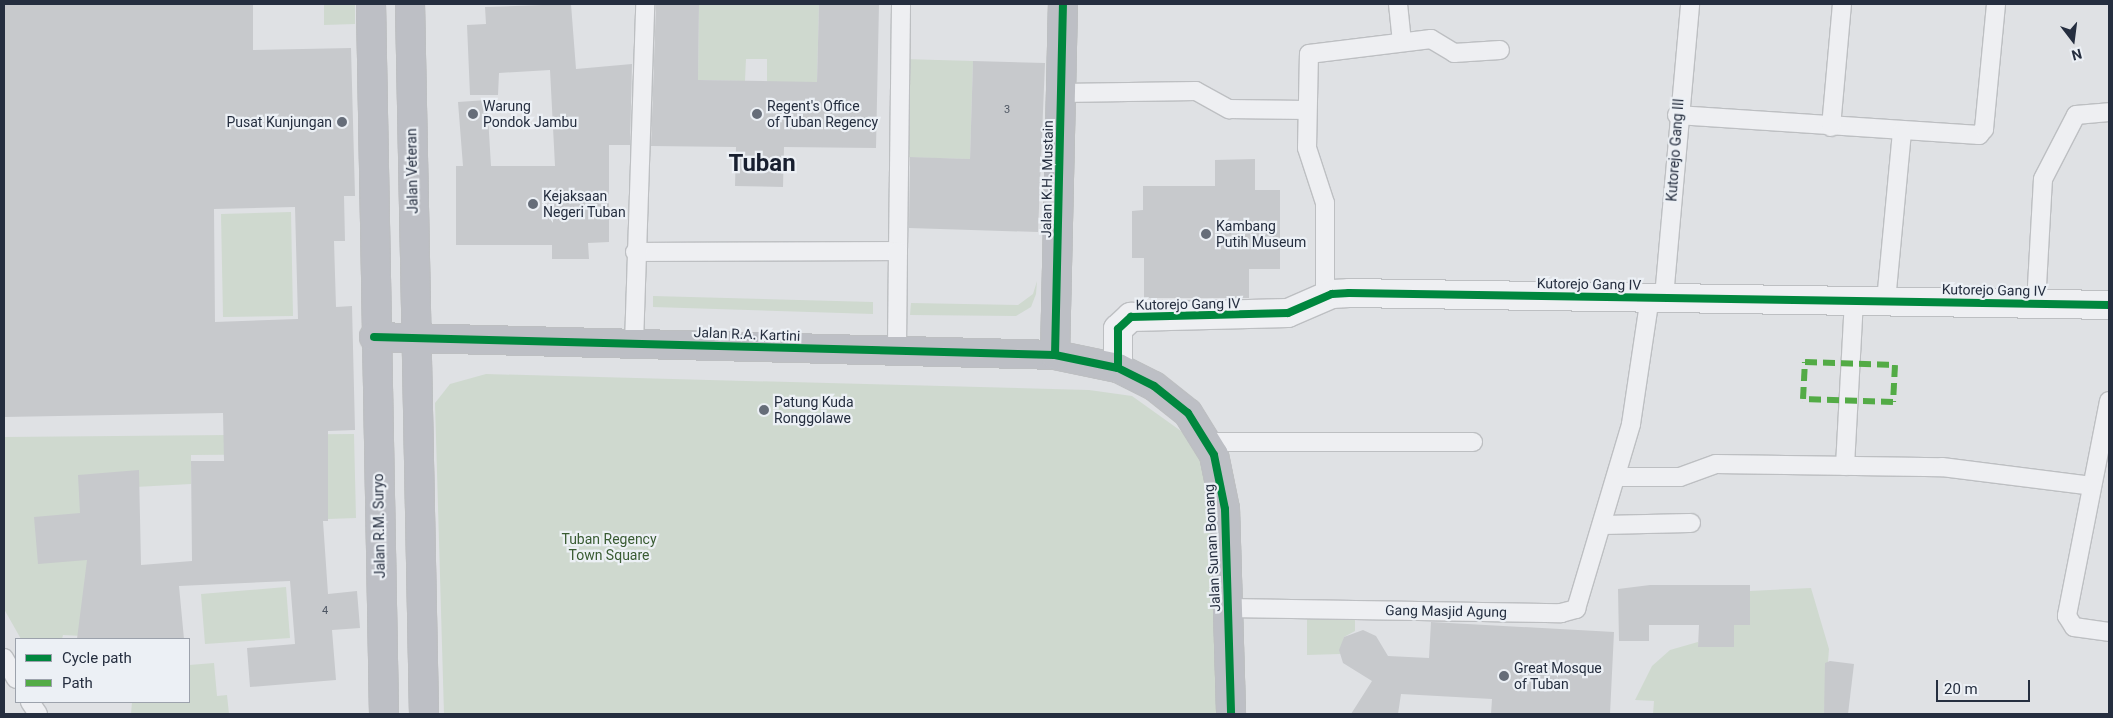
<!DOCTYPE html>
<style>
body{margin:0}
#map{position:relative;width:2113px;height:718px;overflow:hidden;background:#dfe1e4;font-family:Roboto,sans-serif}
div>[style]{position:absolute}
.green>*{inset:0;background:#cfd9cf}
.building>*{inset:0;background:#c7c9cc}
.roads{filter:drop-shadow(1px 0 #bdbfc2) drop-shadow(-1px 0 #bdbfc2) drop-shadow(0 1px #bdbfc2) drop-shadow(0 -1px #bdbfc2)}
.lane>*{height:18px;margin:-9px;padding:0 9px;transform-origin:9px;border-radius:9px;background:#eeeff2}
.street>*{height:28px;margin:-14px;padding:0 14px;transform-origin:14px;border-radius:14px;background:#eeeff2}
.secondary>*{height:28px;margin:-14px;padding:0 14px;transform-origin:14px;border-radius:14px;background:#bdbfc5}
.quiet>*{height:6px;margin-top:-3px;transform-origin:0;background:repeating-linear-gradient(90deg,#53ab46 0 12px,transparent 0 18px)}
.cycleway>*{height:8px;margin:-4px;padding:0 4px;transform-origin:4px;border-radius:4px;background:#00873e}
.dots>*{width:14px;height:14px;translate:-50% -50%;box-sizing:border-box;border:2px solid #ecf0f5;border-radius:50%}
span{translate:-50% -50%;white-space:nowrap;text-align:center;line-height:1.15;-webkit-text-stroke:4.5px #ecf0f5;paint-order:stroke}
.number-label{font-size:11px;color:#4e5663}
.number-label span{-webkit-text-stroke-width:0}
.poi-label{font-size:14px;color:#252e3f}
.left{translate:0 -50%;text-align:left}
.right{translate:-100% -50%;text-align:right}
.street-label{font-size:14px;color:#252e3f}
.park-label{font-size:14px;color:#395b32}
.town-label{font-size:24px;color:#181f2f;font-weight:700}
.frame{position:absolute;inset:0;border:5px solid #252e3f;pointer-events:none}
.legend{position:absolute;left:15px;top:638px;width:175px;height:65px;box-sizing:border-box;background:#ecf0f5;border:1px solid #9ca2ac;margin:0;padding:6px 9px;list-style:none;font-size:15px;color:#252e3f}
.legend li{display:flex;align-items:center;gap:10px;height:25px}
.legend b{width:25px;border:1px solid #9ca2ac}
.north{position:absolute;left:2048px;top:15px;width:50px;height:50px;-webkit-text-stroke:4px #ecf0f5;paint-order:stroke;rotate:165deg;font-size:14px;font-weight:700;line-height:20px;text-align:center;color:#252e3f}
.north::after{content:'';display:block;margin:auto;width:18px;height:22px;background:#252e3f;clip-path:polygon(50% 0,100% 100%,50% 72%,0 100%)}
.scale{position:absolute;left:1936px;top:680px;width:94px;height:22px;box-sizing:border-box;border:2px solid #252e3f;border-top:0;padding-left:6px;font-size:15px;line-height:18px;white-space:nowrap;color:#252e3f;-webkit-text-stroke:4px #ecf0f5;paint-order:stroke}
</style>
<div id="map">
<div class="green">
<div style="clip-path:polygon(324px 4px,355px 4px,355px 24px,324px 25px)"></div>
<div style="clip-path:polygon(699px 4px,819px 4px,817px 82px,767px 82px,767px 59px,746px 59px,745px 81px,698px 80px)"></div>
<div style="clip-path:polygon(903px 59px,973px 61px,970px 159px,899px 157px)"></div>
<div style="clip-path:polygon(291px 212px,293px 316px,223px 317px,221px 214px)"></div>
<div style="clip-path:polygon(1037px 281px,1036px 294px,1031px 307px,1016px 316px,910px 315px,911px 303px,1018px 305px,1033px 294px)"></div>
<div style="clip-path:polygon(653px 296px,873px 302px,873px 314px,653px 307px)"></div>
<div style="clip-path:polygon(486px 374px,1089px 390px,1132px 396px,1188px 436px,1212px 482px,1222px 714px,444px 714px,435px 403px,450px 384px)"></div>
<div style="clip-path:polygon(354px 434px,356px 518px,328px 519px,327px 454px,191px 455px,191px 484px,98px 489px,132px 592px,142px 639px,63px 635px,62px 639px,21px 639px,4px 609px,4px 437px)"></div>
<div style="clip-path:polygon(286px 587px,290px 638px,205px 644px,201px 594px)"></div>
<div style="clip-path:polygon(1811px 588px,1829px 649px,1824px 714px,1653px 714px,1654px 701px,1635px 700px,1652px 666px,1670px 650px,1698px 642px,1698px 647px,1734px 647px,1734px 625px,1750px 591px)"></div>
<div style="clip-path:polygon(1307px 616px,1355px 619px,1355px 631px,1344px 637px,1340px 654px,1307px 655px)"></div>
<div style="clip-path:polygon(214px 663px,217px 696px,227px 695px,229px 714px,131px 714px,132px 702px,189px 702px,189px 665px)"></div>
</div>
<div class="building">
<div style="clip-path:polygon(evenodd,4px 4px,253px 4px,253px 50px,351px 48px,355px 196px,344px 196px,345px 241px,334px 241px,336px 307px,352px 306px,355px 430px,328px 431px,328px 521px,323px 521px,328px 594px,357px 591px,360px 628px,332px 630px,336px 680px,250px 687px,247px 648px,295px 644px,290px 581px,179px 586px,184px 639px,77px 639px,87px 560px,38px 564px,34px 517px,80px 513px,78px 475px,139px 470px,141px 565px,192px 561px,191px 461px,224px 461px,223px 413px,4px 417px,4px 4px,295px 207px,298px 319px,215px 322px,214px 209px,295px 207px)"></div>
<div style="clip-path:polygon(571px 4px,576px 69px,632px 64px,630px 145px,609px 145px,609px 242px,588px 243px,589px 259px,552px 259px,552px 245px,456px 245px,456px 166px,463px 166px,458px 102px,487px 100px,491px 166px,555px 166px,550px 70px,499px 73px,498px 95px,470px 95px,467px 25px,486px 24px,485px 7px)"></div>
<div style="clip-path:polygon(656px 4px,699px 4px,698px 80px,817px 82px,819px 4px,879px 4px,876px 148px,784px 147px,783px 187px,735px 186px,736px 147px,651px 146px)"></div>
<div style="clip-path:polygon(973px 61px,1045px 63px,1038px 232px,909px 228px,910px 157px,970px 159px)"></div>
<div style="clip-path:polygon(1255px 159px,1255px 190px,1280px 190px,1280px 269px,1249px 269px,1249px 298px,1144px 298px,1144px 258px,1132px 258px,1132px 211px,1143px 210px,1143px 186px,1215px 186px,1215px 160px)"></div>
<div style="clip-path:polygon(1650px 585px,1750px 585px,1750px 625px,1734px 625px,1734px 647px,1698px 647px,1699px 625px,1649px 625px,1649px 641px,1619px 641px,1618px 589px)"></div>
<div style="clip-path:polygon(1431px 622px,1614px 632px,1610px 714px,1491px 714px,1492px 699px,1401px 694px,1398px 714px,1351px 714px,1372px 681px,1343px 663px,1339px 650px,1344px 637px,1363px 630px,1376px 636px,1388px 656px,1429px 658px)"></div>
<div style="clip-path:polygon(1830px 661px,1854px 664px,1848px 714px,1824px 714px,1825px 663px)"></div>
</div>
<div class="roads">
<div class="lane">
<div style="left:1398px;top:4px;width:38px;rotate:84deg"></div>
<div style="left:1061px;top:93px;width:135px;rotate:-0.8deg"></div>
<div style="left:1196px;top:91px;width:38px;rotate:29deg"></div>
<div style="left:1229px;top:109px;width:78px;rotate:0.7deg"></div>
<div style="left:1677px;top:115px;width:303px;rotate:3.8deg"></div>
<div style="left:1979px;top:135px;width:8px;rotate:-50deg"></div>
<div style="left:1984px;top:129px;width:126px;rotate:-84.5deg"></div>
<div style="left:1831px;top:127px;width:123px;rotate:-84.9deg"></div>
<div style="left:898px;top:251px;width:247px;rotate:-89.3deg"></div>
<div style="left:635px;top:252px;width:263px;rotate:-0.2deg"></div>
<div style="left:898px;top:251px;width:100px;rotate:90.6deg"></div>
<div style="left:1325px;top:297px;width:94px;rotate:-90deg"></div>
<div style="left:1325px;top:203px;width:58px;rotate:-108.1deg"></div>
<div style="left:1307px;top:148px;width:94px;rotate:-88.8deg"></div>
<div style="left:1309px;top:54px;width:123px;rotate:-7deg"></div>
<div style="left:1431px;top:39px;width:27px;rotate:31deg"></div>
<div style="left:1454px;top:53px;width:46px;rotate:-3.7deg"></div>
<div style="left:1664px;top:297px;width:294px;rotate:-84.9deg"></div>
<div style="left:1886px;top:301px;width:171px;rotate:-84.6deg"></div>
<div style="left:2036px;top:304px;width:125px;rotate:-86.8deg"></div>
<div style="left:2043px;top:179px;width:72px;rotate:-62.7deg"></div>
<div style="left:2076px;top:115px;width:33px;rotate:-5deg"></div>
<div style="left:634px;top:344px;width:340px;rotate:-88.1deg"></div>
<div style="left:2109px;top:401px;width:219px;rotate:101.1deg"></div>
<div style="left:2067px;top:616px;width:13px;rotate:58deg"></div>
<div style="left:2074px;top:627px;width:35px;rotate:8deg"></div>
<div style="left:1209px;top:442px;width:264px"></div>
<div style="left:1845px;top:466px;width:165px;rotate:-86.9deg"></div>
<div style="left:1616px;top:477px;width:64px"></div>
<div style="left:1680px;top:477px;width:38px;rotate:-20deg"></div>
<div style="left:1716px;top:464px;width:226px;rotate:0.8deg"></div>
<div style="left:1942px;top:467px;width:151px;rotate:7.2deg"></div>
<div style="left:1602px;top:525px;width:89px;rotate:-1.3deg"></div>
<div style="left:1228px;top:608px;width:333px;rotate:0.9deg"></div>
<div style="left:1561px;top:613px;width:16px;rotate:-15deg"></div>
<div style="left:1576px;top:609px;width:193px;rotate:-73.4deg"></div>
<div style="left:1631px;top:424px;width:128px;rotate:-81.5deg"></div>
<div style="left:4px;top:658px;width:24px;rotate:60deg"></div>
<div style="left:30px;top:702px;width:14px;rotate:56deg"></div>
</div>
<div class="street">
<div style="left:1118px;top:368px;width:39px;rotate:-90deg"></div>
<div style="left:1118px;top:329px;width:18px;rotate:-43deg"></div>
<div style="left:1131px;top:317px;width:157px;rotate:-1.5deg"></div>
<div style="left:1288px;top:313px;width:48px;rotate:-23.4deg"></div>
<div style="left:1332px;top:294px;width:17px;rotate:-3deg"></div>
<div style="left:1349px;top:293px;width:760px;rotate:0.9deg"></div>
</div>
<div class="secondary">
<div style="left:371px;top:4px;width:710px;rotate:88.95deg"></div>
<div style="left:410px;top:4px;width:710px;rotate:88.87deg"></div>
<div style="left:374px;top:337px;width:681px;rotate:1.51deg"></div>
<div style="left:1055px;top:355px;width:64px;rotate:11.7deg"></div>
<div style="left:1118px;top:368px;width:40px;rotate:26.6deg"></div>
<div style="left:1154px;top:386px;width:43px;rotate:38.5deg"></div>
<div style="left:1188px;top:413px;width:49px;rotate:58.2deg"></div>
<div style="left:1214px;top:455px;width:55px;rotate:78.5deg"></div>
<div style="left:1225px;top:509px;width:205px;rotate:88.3deg"></div>
<div style="left:1055px;top:355px;width:351px;rotate:-88.7deg"></div>
</div>
</div>
<div class="quiet">
<div style="left:1805px;top:362px;width:90px;rotate:1.9deg"></div>
<div style="left:1895px;top:365px;width:37px;rotate:93deg"></div>
<div style="left:1893px;top:402px;width:90px;rotate:-178.1deg"></div>
<div style="left:1803px;top:399px;width:37px;rotate:-87deg"></div>
</div>
<div class="cycleway">
<div style="left:374px;top:337px;width:681px;rotate:1.51deg"></div>
<div style="left:1055px;top:355px;width:64px;rotate:11.7deg"></div>
<div style="left:1118px;top:368px;width:40px;rotate:26.6deg"></div>
<div style="left:1154px;top:386px;width:43px;rotate:38.5deg"></div>
<div style="left:1188px;top:413px;width:49px;rotate:58.2deg"></div>
<div style="left:1214px;top:455px;width:55px;rotate:78.5deg"></div>
<div style="left:1225px;top:509px;width:205px;rotate:88.3deg"></div>
<div style="left:1055px;top:355px;width:351px;rotate:-88.7deg"></div>
<div style="left:1118px;top:368px;width:39px;rotate:-90deg"></div>
<div style="left:1118px;top:329px;width:18px;rotate:-43deg"></div>
<div style="left:1131px;top:317px;width:157px;rotate:-1.5deg"></div>
<div style="left:1288px;top:313px;width:48px;rotate:-23.4deg"></div>
<div style="left:1332px;top:294px;width:17px;rotate:-3deg"></div>
<div style="left:1349px;top:293px;width:760px;rotate:0.9deg"></div>
</div>
<div class="dots">
<div style="left:473px;top:114px;background:#666d79"></div>
<div style="left:757px;top:114px;background:#666d79"></div>
<div style="left:342px;top:122px;background:#666d79"></div>
<div style="left:533px;top:204px;background:#666d79"></div>
<div style="left:1206px;top:234px;background:#666d79"></div>
<div style="left:764px;top:410px;background:#666d79"></div>
<div style="left:1504px;top:676px;background:#666d79"></div>
</div>
<div class="number-label">
<span style="left:1007px;top:110px">3</span>
<span style="left:325px;top:611px">4</span>
</div>
<div class="poi-label">
<span class="left" style="left:483px;top:114px">Warung<br>Pondok Jambu</span>
<span class="left" style="left:767px;top:114px">Regent's Office<br>of Tuban Regency</span>
<span class="right" style="left:332px;top:122px">Pusat Kunjungan</span>
<span class="left" style="left:543px;top:204px">Kejaksaan<br>Negeri Tuban</span>
<span class="left" style="left:1216px;top:234px">Kambang<br>Putih Museum</span>
<span class="left" style="left:774px;top:410px">Patung Kuda<br>Ronggolawe</span>
<span class="left" style="left:1514px;top:676px">Great Mosque<br>of Tuban</span>
</div>
<div class="street-label">
<span style="left:1675px;top:150px;rotate:-86deg">Kutorejo Gang III</span>
<span style="left:412px;top:171px;rotate:-91deg">Jalan Veteran</span>
<span style="left:1047px;top:179px;rotate:-89deg">Jalan K.H. Mustain</span>
<span style="left:1589px;top:284px;rotate:1deg">Kutorejo Gang IV</span>
<span style="left:1994px;top:290px;rotate:1deg">Kutorejo Gang IV</span>
<span style="left:1188px;top:304px;rotate:-1deg">Kutorejo Gang IV</span>
<span style="left:747px;top:334px;rotate:2deg">Jalan R.A. Kartini</span>
<span style="left:379px;top:526px;rotate:-91deg">Jalan R.M. Suryo</span>
<span style="left:1212px;top:548px;rotate:-93deg">Jalan Sunan Bonang</span>
<span style="left:1446px;top:611px;rotate:1deg">Gang Masjid Agung</span>
</div>
<div class="park-label">
<span style="left:609px;top:547px">Tuban Regency<br>Town Square</span>
</div>
<div class="town-label">
<span style="left:762px;top:164px">Tuban</span>
</div>
<div class="frame"></div>
<ul class="legend">
<li><b style="height:6px;background:#00873e"></b>Cycle path</li>
<li><b style="height:6px;background:#53ab46"></b>Path</li>
</ul>
<div class="north">N</div>
<div class="scale">20 m</div>
</div>
